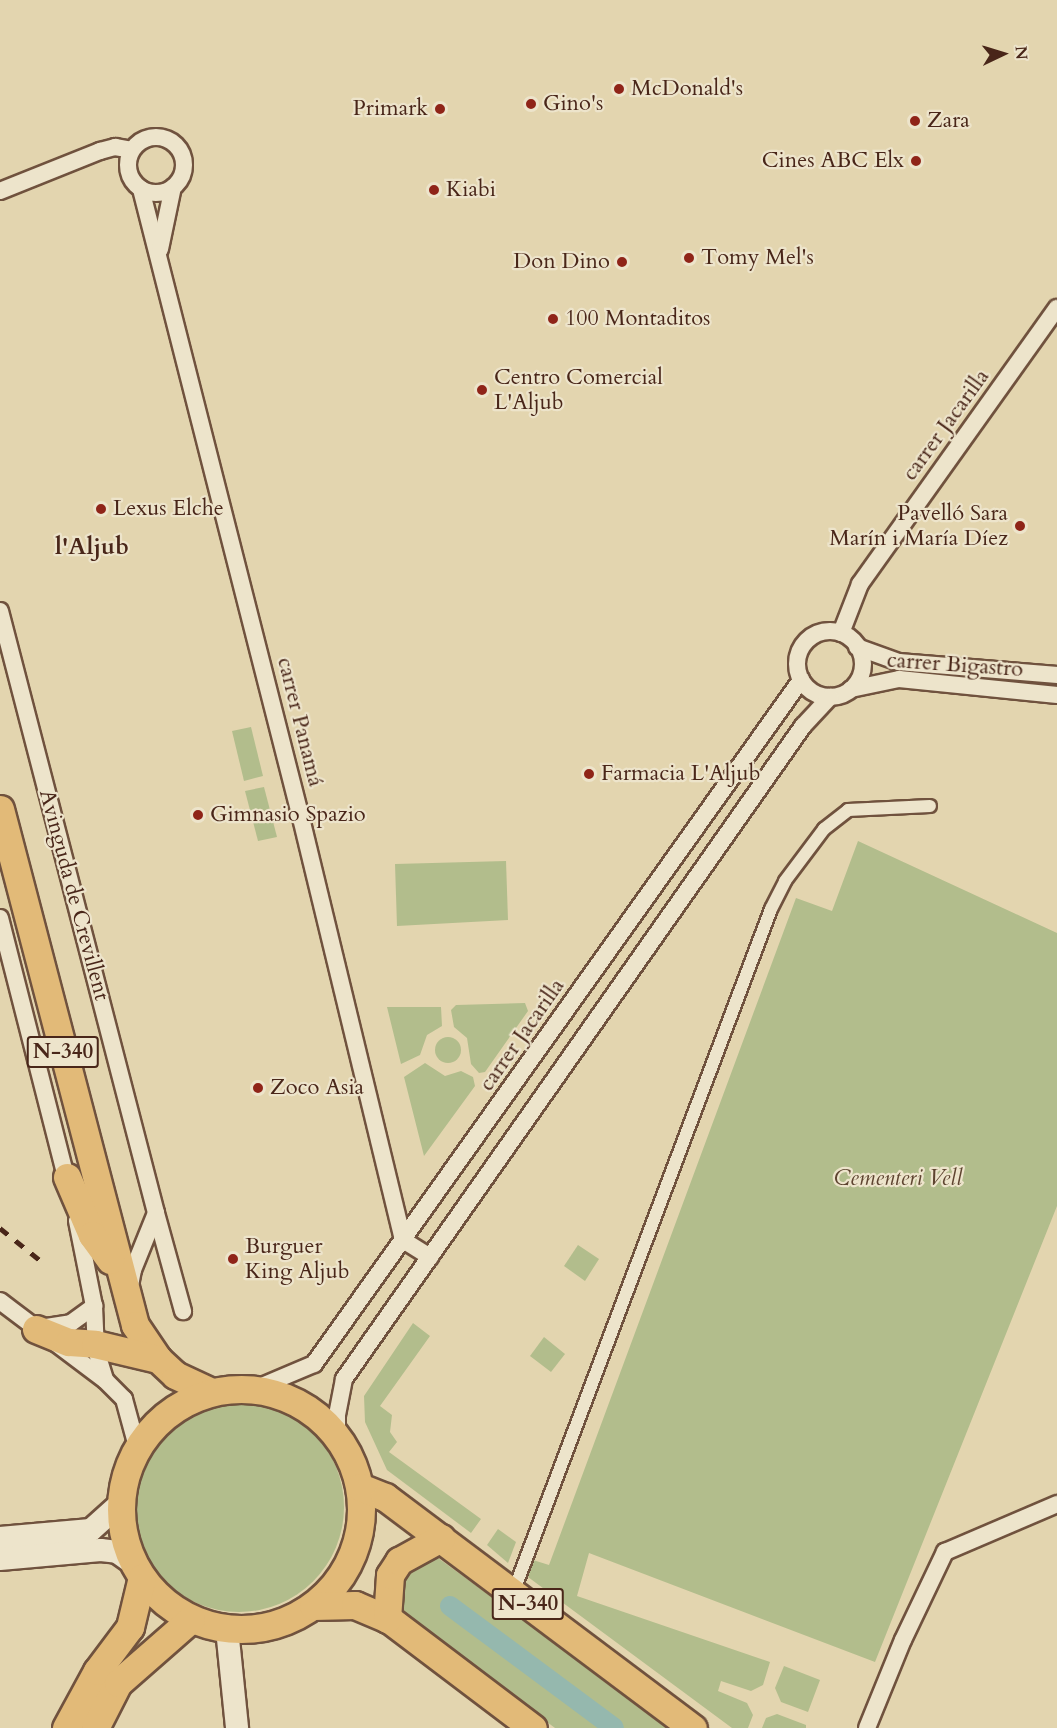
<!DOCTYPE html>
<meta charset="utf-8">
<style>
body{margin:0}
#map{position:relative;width:1057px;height:1728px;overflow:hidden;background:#e3d5af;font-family:Cardo,serif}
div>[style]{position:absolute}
.green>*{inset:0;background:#b2bd8c}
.round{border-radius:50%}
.canal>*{height:20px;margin:-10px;padding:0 10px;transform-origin:10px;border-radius:10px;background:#95b8ae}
.roads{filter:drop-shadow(2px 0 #70523e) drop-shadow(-2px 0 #70523e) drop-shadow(0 2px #70523e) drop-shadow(0 -2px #70523e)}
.pedestrian>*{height:12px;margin:-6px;padding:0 6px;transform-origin:6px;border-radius:6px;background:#ede4cb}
.minor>*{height:16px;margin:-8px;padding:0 8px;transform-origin:8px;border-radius:8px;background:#ede4cb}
.minor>.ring{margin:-8px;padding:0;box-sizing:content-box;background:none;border:16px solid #ede4cb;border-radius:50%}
.secondary>*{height:22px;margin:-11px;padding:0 11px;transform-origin:11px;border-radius:11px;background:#ede4cb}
.trunk>*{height:27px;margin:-13.5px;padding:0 13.5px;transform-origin:13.5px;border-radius:13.5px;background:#e2ba78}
.trunk>.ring{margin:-13.5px;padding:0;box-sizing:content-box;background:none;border:27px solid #e2ba78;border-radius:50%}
.rail>*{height:4.5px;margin-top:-2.25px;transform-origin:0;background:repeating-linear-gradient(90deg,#492619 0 10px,transparent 0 20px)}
.dots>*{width:16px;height:16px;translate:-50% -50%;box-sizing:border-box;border:3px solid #ede4cb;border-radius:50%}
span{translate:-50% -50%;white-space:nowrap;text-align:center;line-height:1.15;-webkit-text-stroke:4.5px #ede4cb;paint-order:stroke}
.shield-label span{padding:2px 4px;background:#ede4cb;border:2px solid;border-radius:4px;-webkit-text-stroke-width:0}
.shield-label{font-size:21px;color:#492619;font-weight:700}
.poi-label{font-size:22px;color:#492619}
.left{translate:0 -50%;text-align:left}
.right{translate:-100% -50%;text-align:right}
.street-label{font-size:22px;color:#492619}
.park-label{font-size:22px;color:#5e4430;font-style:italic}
.neighbourhood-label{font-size:24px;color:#492619;font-weight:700}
.north{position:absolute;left:973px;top:24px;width:60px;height:60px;-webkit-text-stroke:4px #ede4cb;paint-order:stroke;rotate:86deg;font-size:16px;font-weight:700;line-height:24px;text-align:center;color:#492619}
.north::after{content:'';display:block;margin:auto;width:21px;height:27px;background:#492619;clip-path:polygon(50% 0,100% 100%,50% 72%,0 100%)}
</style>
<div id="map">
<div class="green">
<div style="clip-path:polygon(251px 727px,263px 776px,244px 781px,232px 731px)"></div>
<div style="clip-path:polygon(264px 787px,277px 837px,258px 841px,245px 791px)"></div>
<div style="clip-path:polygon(858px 841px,1057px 933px,1057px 1206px,875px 1662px,589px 1553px,577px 1596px,770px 1662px,763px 1685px,751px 1691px,721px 1681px,718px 1691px,747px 1703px,753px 1715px,748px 1728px,732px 1728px,528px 1577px,533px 1560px,549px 1565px,796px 898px,832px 911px)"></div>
<div style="clip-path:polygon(506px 861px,508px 920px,397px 926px,395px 864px)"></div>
<div style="clip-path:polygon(525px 1003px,528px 1011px,485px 1072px,479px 1073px,471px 1064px,467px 1038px,454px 1027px,451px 1010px,456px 1005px)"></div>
<div style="clip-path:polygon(387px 1007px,441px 1007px,442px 1026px,427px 1035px,420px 1055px,401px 1064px)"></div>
<div class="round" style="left:435px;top:1037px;width:26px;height:26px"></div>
<div style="clip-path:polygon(425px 1063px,445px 1076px,461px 1071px,473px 1077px,475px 1086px,424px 1156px,404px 1077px)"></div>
<div style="clip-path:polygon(578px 1245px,599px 1259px,585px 1281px,564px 1266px)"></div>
<div style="clip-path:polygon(413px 1323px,430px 1336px,380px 1406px,392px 1415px,390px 1432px,397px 1442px,389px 1452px,481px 1519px,471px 1533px,387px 1470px,365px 1422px,364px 1396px)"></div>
<div style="clip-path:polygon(544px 1337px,565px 1354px,551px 1372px,530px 1356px)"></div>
<div class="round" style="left:134px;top:1402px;width:210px;height:210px"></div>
<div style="clip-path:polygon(498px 1529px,516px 1542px,508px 1563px,487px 1545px)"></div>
<div style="clip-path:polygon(418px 1556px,438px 1558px,672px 1728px,555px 1728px,396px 1609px,402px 1564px)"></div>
<div style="clip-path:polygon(784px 1666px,820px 1680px,808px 1712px,781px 1702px,775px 1688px)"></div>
<div style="clip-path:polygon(777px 1714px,806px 1725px,806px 1728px,762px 1728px,766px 1718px)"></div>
</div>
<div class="canal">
<div style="left:450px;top:1606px;width:204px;rotate:36.6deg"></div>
</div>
<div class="roads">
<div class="pedestrian">
<div style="left:513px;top:1593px;width:731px;rotate:-69.33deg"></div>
<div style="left:771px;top:909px;width:31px;rotate:-63deg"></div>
<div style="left:785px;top:881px;width:65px;rotate:-53.1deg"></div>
<div style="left:824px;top:829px;width:31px;rotate:-38deg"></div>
<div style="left:848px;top:810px;width:82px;rotate:-2.8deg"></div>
</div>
<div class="minor">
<div class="ring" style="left:128px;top:137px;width:40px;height:40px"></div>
<div style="left:141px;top:189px;width:645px;rotate:75.73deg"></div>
<div style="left:300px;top:814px;width:438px;rotate:76.4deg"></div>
<div style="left:0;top:191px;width:108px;rotate:-21.8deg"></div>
<div style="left:100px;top:151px;width:16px;rotate:-15deg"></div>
<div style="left:115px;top:147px;width:17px;rotate:10deg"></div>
<div style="left:160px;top:249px;width:63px;rotate:-78.2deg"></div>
<div style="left:0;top:611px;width:622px;rotate:75.47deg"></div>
<div style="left:156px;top:1213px;width:61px;rotate:112deg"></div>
<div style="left:133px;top:1270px;width:20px;rotate:101deg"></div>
<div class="ring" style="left:797px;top:631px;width:50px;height:50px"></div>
<div style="left:841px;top:633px;width:53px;rotate:-68.8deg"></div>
<div style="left:860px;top:584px;width:339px;rotate:-54.5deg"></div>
<div style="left:857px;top:647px;width:45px;rotate:19.7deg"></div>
<div style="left:899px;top:662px;width:159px;rotate:4.7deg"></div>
<div style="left:851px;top:689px;width:49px;rotate:-11.8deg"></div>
<div style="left:899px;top:679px;width:159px;rotate:5.8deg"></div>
<div style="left:0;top:918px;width:275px;rotate:75.7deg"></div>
<div style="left:156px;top:1213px;width:102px;rotate:74.6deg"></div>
<div style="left:77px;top:1221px;width:87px;rotate:78.7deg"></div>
<div style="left:94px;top:1306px;width:44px;rotate:87.4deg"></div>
<div style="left:96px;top:1350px;width:31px;rotate:73deg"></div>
<div style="left:105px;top:1380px;width:27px;rotate:45deg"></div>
<div style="left:124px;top:1399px;width:50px;rotate:74.8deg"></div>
<div style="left:403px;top:1240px;width:32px;rotate:32deg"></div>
<div style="left:0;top:1301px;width:131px;rotate:37deg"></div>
<div style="left:40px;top:1328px;width:31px;rotate:-9deg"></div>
<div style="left:71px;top:1323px;width:29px;rotate:-36deg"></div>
<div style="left:257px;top:1388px;width:62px;rotate:-22.8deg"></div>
<div style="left:314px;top:1364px;width:840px;rotate:-54.55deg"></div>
<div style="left:337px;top:1435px;width:20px;rotate:-90deg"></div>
<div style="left:337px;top:1415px;width:37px;rotate:-79deg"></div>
<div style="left:344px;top:1379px;width:798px;rotate:-54.9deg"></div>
<div style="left:803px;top:726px;width:40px;rotate:-47deg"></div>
<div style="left:867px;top:1728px;width:95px;rotate:-67.8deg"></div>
<div style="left:903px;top:1640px;width:98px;rotate:-64.5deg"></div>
<div style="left:945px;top:1552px;width:122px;rotate:-23.2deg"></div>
</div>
<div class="secondary">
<div style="left:0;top:1538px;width:91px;rotate:-5deg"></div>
<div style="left:91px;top:1530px;width:39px;rotate:-42deg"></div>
<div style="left:0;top:1559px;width:101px;rotate:-5.1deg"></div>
<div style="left:101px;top:1550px;width:16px;rotate:7deg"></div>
<div style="left:117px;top:1552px;width:19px;rotate:35deg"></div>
<div style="left:227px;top:1629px;width:100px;rotate:84.2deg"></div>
</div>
<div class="trunk">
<div style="left:0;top:809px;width:533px;rotate:75.34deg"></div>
<div style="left:135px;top:1325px;width:41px;rotate:55.9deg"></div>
<div style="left:158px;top:1359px;width:23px;rotate:43deg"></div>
<div style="left:175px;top:1375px;width:38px;rotate:25deg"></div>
<div style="left:67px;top:1177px;width:63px;rotate:66.7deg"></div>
<div style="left:92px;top:1235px;width:31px;rotate:54deg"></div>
<div style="left:36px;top:1329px;width:35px;rotate:22deg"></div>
<div style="left:69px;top:1342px;width:26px;rotate:4deg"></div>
<div style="left:95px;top:1344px;width:65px;rotate:13.4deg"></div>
<div class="ring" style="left:121px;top:1389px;width:213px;height:213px"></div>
<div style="left:360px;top:1487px;width:27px;rotate:22deg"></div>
<div style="left:385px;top:1497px;width:385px;rotate:36.9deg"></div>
<div style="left:313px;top:1606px;width:42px;rotate:-1.4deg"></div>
<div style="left:355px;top:1605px;width:38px;rotate:23deg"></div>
<div style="left:390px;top:1620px;width:179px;rotate:37.1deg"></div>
<div style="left:387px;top:1619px;width:44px;rotate:-86.1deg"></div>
<div style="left:390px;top:1575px;width:17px;rotate:-57deg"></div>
<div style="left:399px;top:1561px;width:48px;rotate:-28.7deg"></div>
<div style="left:66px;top:1728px;width:65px;rotate:-61.5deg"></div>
<div style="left:97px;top:1671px;width:55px;rotate:-53.1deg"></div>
<div style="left:130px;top:1627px;width:51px;rotate:-76.5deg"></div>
<div style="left:95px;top:1728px;width:51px;rotate:-62.9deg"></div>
<div style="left:118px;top:1683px;width:97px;rotate:-41.2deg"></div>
</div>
</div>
<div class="rail">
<div style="left:0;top:1228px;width:59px;rotate:38.8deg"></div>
</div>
<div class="dots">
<div style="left:619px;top:89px;background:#8f2418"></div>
<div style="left:531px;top:104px;background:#8f2418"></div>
<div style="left:440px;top:109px;background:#8f2418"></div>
<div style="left:915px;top:121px;background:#8f2418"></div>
<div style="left:916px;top:161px;background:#8f2418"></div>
<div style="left:434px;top:190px;background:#8f2418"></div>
<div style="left:689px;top:258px;background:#8f2418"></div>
<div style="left:622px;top:262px;background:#8f2418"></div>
<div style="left:553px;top:319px;background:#8f2418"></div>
<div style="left:482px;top:390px;background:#8f2418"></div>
<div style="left:101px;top:509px;background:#8f2418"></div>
<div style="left:1020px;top:526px;background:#8f2418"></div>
<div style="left:589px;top:774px;background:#8f2418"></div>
<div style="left:198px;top:815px;background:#8f2418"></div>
<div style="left:258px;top:1088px;background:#8f2418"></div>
<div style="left:233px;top:1259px;background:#8f2418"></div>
</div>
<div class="shield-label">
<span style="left:63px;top:1052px">N-340</span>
<span style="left:528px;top:1604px">N-340</span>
</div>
<div class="poi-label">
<span class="left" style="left:631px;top:89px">McDonald's</span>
<span class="left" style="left:543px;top:104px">Gino's</span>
<span class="right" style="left:428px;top:109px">Primark</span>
<span class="left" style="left:927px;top:121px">Zara</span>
<span class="right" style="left:904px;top:161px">Cines ABC Elx</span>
<span class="left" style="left:446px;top:190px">Kiabi</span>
<span class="left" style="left:701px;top:258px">Tomy Mel's</span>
<span class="right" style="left:610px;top:262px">Don Dino</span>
<span class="left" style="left:565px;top:319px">100 Montaditos</span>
<span class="left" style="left:494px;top:390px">Centro Comercial<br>L'Aljub</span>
<span class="left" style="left:113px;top:509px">Lexus Elche</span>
<span class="right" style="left:1008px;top:526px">Pavelló Sara<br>Marín i María Díez</span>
<span class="left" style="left:601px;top:774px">Farmacia L'Aljub</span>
<span class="left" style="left:210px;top:815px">Gimnasio Spazio</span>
<span class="left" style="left:270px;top:1088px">Zoco Asia</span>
<span class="left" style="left:245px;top:1259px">Burguer<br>King Aljub</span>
</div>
<div class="street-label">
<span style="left:946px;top:425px;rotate:-54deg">carrer Jacarilla</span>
<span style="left:955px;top:665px;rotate:4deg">carrer Bigastro</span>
<span style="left:300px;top:722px;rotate:76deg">carrer Panamá</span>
<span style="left:74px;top:895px;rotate:75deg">Avinguda de Crevillent</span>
<span style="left:522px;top:1035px;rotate:-55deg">carrer Jacarilla</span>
</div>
<div class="park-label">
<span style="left:898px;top:1179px">Cementeri Vell</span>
</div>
<div class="neighbourhood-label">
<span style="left:92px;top:547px">l'Aljub</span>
</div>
<div class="north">N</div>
</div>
